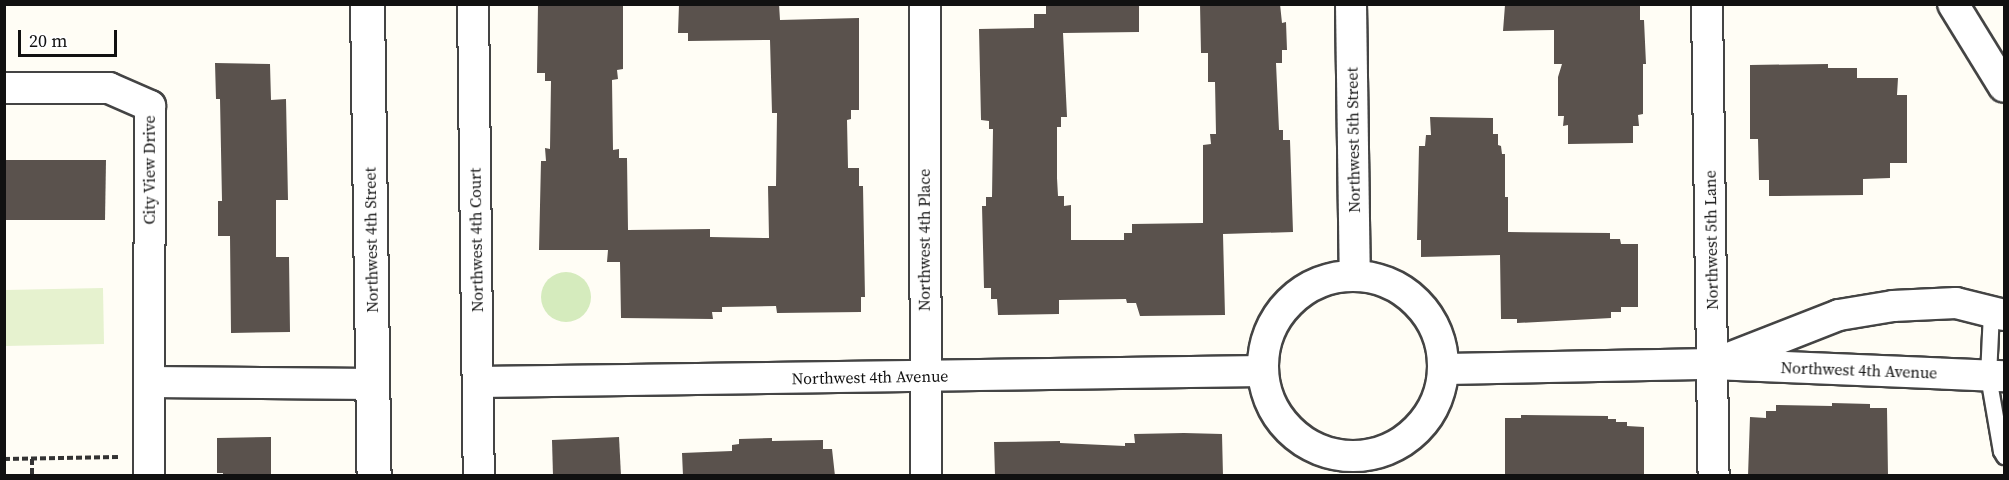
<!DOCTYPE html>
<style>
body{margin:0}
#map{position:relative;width:2009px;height:480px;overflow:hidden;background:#fffdf5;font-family:"Source Serif 4",serif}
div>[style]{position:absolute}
.green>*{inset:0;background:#d5ebbd}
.round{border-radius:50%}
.pitch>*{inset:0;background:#e6f2cf}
.building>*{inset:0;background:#5a524d}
.path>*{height:4px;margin-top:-2px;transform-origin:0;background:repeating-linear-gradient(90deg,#333 0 6px,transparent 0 9px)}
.roads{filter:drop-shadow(2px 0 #444) drop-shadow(-2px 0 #444) drop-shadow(0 2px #444) drop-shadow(0 -2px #444)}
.service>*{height:15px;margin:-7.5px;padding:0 7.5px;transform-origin:7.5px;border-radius:7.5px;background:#fff}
.minor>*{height:30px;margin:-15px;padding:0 15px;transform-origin:15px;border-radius:15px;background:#fff}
.minor>.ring{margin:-15px;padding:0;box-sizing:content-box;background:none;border:30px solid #fff;border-radius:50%}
.tertiary>*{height:33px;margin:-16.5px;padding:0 16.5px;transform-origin:16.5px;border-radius:16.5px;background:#fff}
span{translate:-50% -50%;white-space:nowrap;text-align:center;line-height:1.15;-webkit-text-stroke:6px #fff;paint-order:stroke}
.street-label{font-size:16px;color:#111}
.frame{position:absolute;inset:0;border:6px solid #111;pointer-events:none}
.scale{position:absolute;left:18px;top:30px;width:99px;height:27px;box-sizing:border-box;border:3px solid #111;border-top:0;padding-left:8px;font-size:18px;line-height:21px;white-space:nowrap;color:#111;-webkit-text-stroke:4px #fff;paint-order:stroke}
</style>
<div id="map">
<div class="green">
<div class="round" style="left:541px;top:272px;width:50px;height:50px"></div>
</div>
<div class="pitch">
<div style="clip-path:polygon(103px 288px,104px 344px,5px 346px,5px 290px)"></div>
</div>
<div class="building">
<div style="clip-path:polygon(538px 4px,623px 4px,623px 69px,617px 70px,618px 79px,612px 80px,613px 150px,619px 149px,619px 158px,627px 158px,628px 230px,710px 229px,710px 237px,769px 238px,768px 186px,776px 186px,777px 113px,772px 113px,770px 40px,688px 41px,688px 33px,678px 33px,679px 4px,779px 4px,780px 20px,859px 18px,859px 110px,851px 110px,851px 119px,847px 120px,848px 168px,859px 168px,859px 186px,863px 186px,865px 297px,861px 297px,861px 312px,777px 313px,776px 306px,722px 307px,722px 312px,712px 312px,713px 319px,621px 318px,620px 262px,607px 262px,608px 250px,539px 250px,541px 161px,546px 161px,545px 148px,550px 149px,551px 81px,545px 81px,545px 73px,537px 73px)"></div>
<div style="clip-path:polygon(1046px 4px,1139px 4px,1139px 32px,1063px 33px,1067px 117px,1061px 117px,1061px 127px,1057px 127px,1057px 178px,1058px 196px,1064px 196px,1064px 206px,1071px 205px,1071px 240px,1124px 240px,1124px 233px,1132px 233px,1132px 224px,1203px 223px,1203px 145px,1211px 144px,1210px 134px,1216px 134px,1215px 82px,1208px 82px,1208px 53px,1201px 53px,1200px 4px,1280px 4px,1282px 23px,1286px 22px,1287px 50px,1282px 50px,1282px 63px,1276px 63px,1279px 130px,1283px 130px,1283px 140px,1290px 140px,1293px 232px,1223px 234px,1225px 315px,1140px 316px,1136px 303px,1127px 303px,1126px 299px,1059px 300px,1059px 314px,998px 315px,997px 299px,991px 299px,991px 288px,984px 288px,982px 206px,986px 206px,986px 197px,992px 197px,993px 129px,989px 129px,989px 121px,981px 120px,979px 29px,1034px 28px,1034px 14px,1046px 14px)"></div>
<div style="clip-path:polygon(1640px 4px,1640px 20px,1644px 20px,1646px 64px,1643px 64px,1643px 114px,1638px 115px,1639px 126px,1633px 126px,1633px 143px,1568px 144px,1568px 125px,1563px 126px,1564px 116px,1558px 116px,1558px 77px,1562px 64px,1554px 64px,1554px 30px,1503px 31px,1505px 5px)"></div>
<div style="clip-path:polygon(215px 63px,270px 64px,271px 100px,286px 99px,288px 200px,276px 200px,276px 257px,289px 257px,290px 332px,231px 333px,230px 236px,218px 236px,218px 201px,222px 201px,220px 99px,216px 99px)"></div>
<div style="clip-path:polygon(1828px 64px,1828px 68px,1857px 68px,1857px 78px,1898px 78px,1897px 95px,1907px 95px,1907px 163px,1890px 163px,1890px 178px,1863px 179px,1863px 195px,1769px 196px,1769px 180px,1759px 180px,1758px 139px,1750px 139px,1750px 65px)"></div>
<div style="clip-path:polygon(1430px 117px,1493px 118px,1493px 134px,1498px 134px,1498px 145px,1501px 146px,1502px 154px,1505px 154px,1505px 197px,1508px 197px,1508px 232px,1610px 233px,1610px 239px,1620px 239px,1621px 244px,1638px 244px,1638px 307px,1621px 307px,1621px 312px,1611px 312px,1611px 318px,1517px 323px,1517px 319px,1501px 319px,1500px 255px,1421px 257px,1421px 240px,1417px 240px,1419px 146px,1425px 146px,1426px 135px,1431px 135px)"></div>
<div style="clip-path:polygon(4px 160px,106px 160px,105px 220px,4px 220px)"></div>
<div style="clip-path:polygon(1832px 403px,1870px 404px,1870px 408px,1887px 408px,1888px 476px,1748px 476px,1750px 417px,1766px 418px,1766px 411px,1776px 411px,1776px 405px,1832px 406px)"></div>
<div style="clip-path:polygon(1521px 415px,1608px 416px,1608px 419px,1616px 419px,1616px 422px,1627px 422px,1627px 426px,1644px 427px,1644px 476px,1505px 476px,1505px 418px,1521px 418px)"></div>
<div style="clip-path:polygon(1184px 433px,1222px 434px,1223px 476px,995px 476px,994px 442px,1060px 441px,1060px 443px,1125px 446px,1125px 443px,1135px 443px,1134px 434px)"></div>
<div style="clip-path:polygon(271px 437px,271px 476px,223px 476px,223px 473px,217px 473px,217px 438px)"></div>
<div style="clip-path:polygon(619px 437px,621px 476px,553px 476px,552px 440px)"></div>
<div style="clip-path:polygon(772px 438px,772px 441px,823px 440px,823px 449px,832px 449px,835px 476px,683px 476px,682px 453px,732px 451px,732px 445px,739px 444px,739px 439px)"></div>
</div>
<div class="path">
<div style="left:4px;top:459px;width:114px;rotate:-1deg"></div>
<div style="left:32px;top:459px;width:17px;rotate:90deg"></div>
</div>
<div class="roads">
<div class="service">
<div style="left:1991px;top:312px;width:64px;rotate:92.7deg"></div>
<div style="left:1988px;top:376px;width:76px;rotate:80.2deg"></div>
<div style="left:2001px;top:451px;width:6px;rotate:59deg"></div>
</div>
<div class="minor">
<div style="left:473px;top:4px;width:472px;rotate:89.3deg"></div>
<div style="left:925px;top:4px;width:472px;rotate:89.9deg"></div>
<div style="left:1351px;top:4px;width:271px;rotate:89.2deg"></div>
<div style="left:1707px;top:4px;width:472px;rotate:89.2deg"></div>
<div style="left:1953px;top:4px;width:97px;rotate:58.4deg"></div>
<div style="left:4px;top:88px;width:105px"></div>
<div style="left:109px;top:88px;width:45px;rotate:23.7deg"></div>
<div style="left:150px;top:106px;width:370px;rotate:90.2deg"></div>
<div class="ring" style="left:1263px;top:276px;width:150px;height:150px"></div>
<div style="left:1724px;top:360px;width:123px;rotate:-21.4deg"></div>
<div style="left:1839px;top:315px;width:55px;rotate:-9.5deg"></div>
<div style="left:1893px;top:306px;width:63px;rotate:-2.7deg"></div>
<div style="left:1956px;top:303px;width:49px;rotate:14deg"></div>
<div style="left:1446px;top:369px;width:267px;rotate:-1.1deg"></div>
<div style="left:1713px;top:364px;width:291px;rotate:2.4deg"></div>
<div style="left:150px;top:382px;width:223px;rotate:0.5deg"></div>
<div style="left:478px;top:382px;width:785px;rotate:-0.8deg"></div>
</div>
<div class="tertiary">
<div style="left:367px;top:4px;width:472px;rotate:89.2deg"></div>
</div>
</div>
<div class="street-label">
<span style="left:1353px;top:140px;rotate:-91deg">Northwest 5th Street</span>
<span style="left:149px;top:170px;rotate:-90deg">City View Drive</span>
<span style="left:371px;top:240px;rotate:-91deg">Northwest 4th Street</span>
<span style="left:476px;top:240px;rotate:-91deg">Northwest 4th Court</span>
<span style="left:924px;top:240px;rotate:-90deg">Northwest 4th Place</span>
<span style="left:1711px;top:240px;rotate:-91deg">Northwest 5th Lane</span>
<span style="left:1859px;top:370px;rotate:2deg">Northwest 4th Avenue</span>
<span style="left:870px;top:377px;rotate:-1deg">Northwest 4th Avenue</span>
</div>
<div class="frame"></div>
<div class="scale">20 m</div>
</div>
